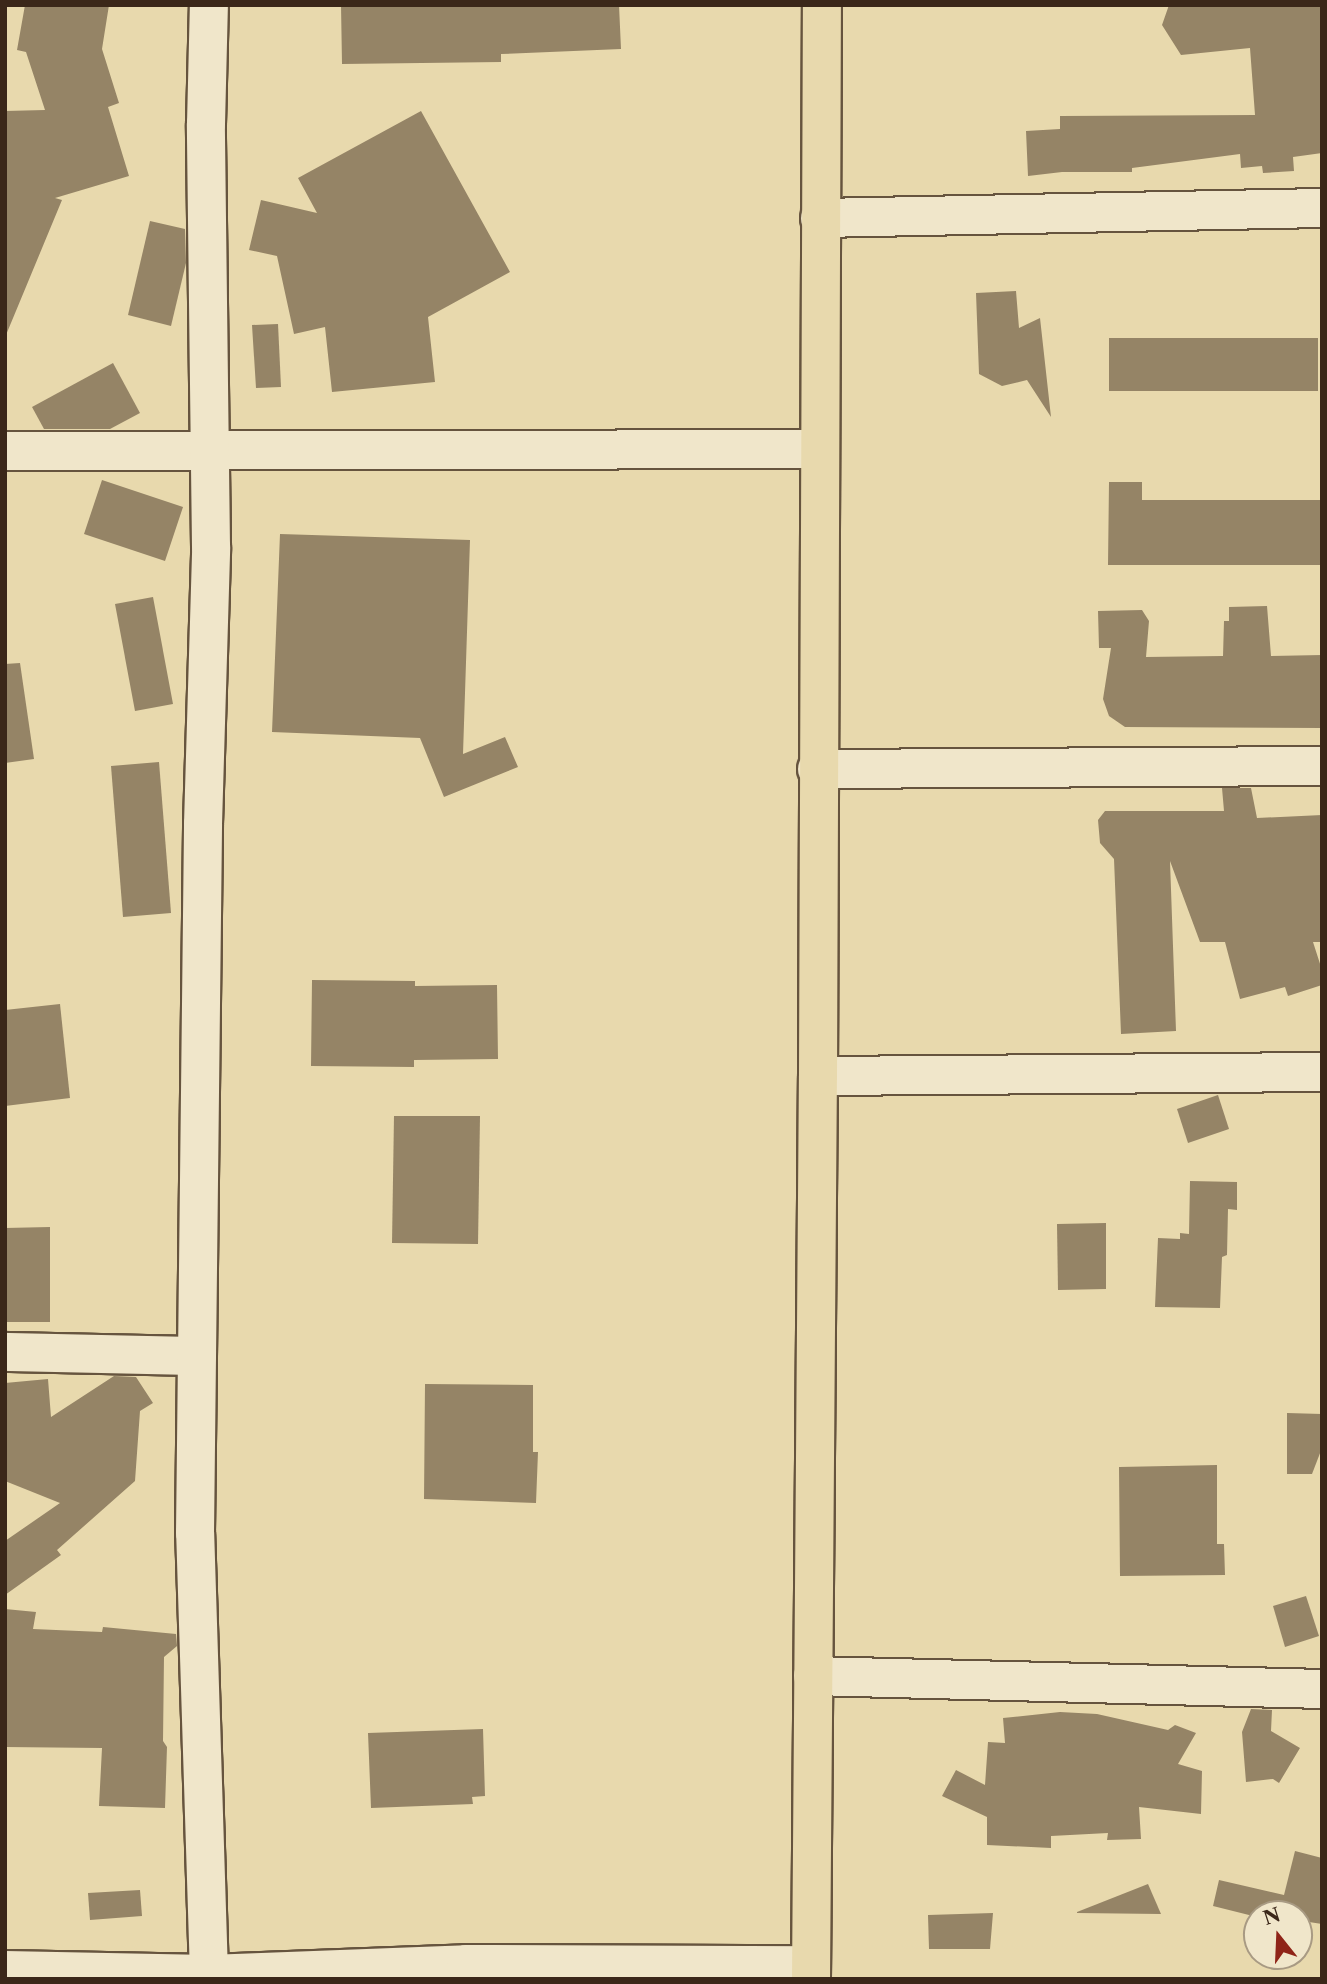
<!DOCTYPE html>
<style>
body{margin:0}
#map{position:relative;width:1327px;height:1984px;overflow:hidden;background:#e8d9ad;font-family:"Libre Caslon Text",serif}
div>[style]{position:absolute}
.building>*{inset:0;background:#958466}
.roads{filter:drop-shadow(2px 0 #66543e) drop-shadow(-2px 0 #66543e) drop-shadow(0 2px #66543e) drop-shadow(0 -2px #66543e)}
.minor>*{height:38px;margin:-19px;padding:0 19px;transform-origin:19px;border-radius:19px;background:#f0e6ca}
.highway>*{height:38px;margin:-19px;padding:0 19px;transform-origin:19px;border-radius:19px;background:#e8d9ad}
span{translate:-50% -50%;white-space:nowrap;text-align:center;line-height:1.15;-webkit-text-stroke:5px #f0e6ca;paint-order:stroke}
.frame{position:absolute;inset:0;border:7px solid #3b2719;pointer-events:none}
.north{position:absolute;left:1243px;top:1900px;width:70px;height:70px;box-sizing:border-box;background:#f0e6ca;border:2px solid #a89a83;border-radius:50%;rotate:342deg;font-size:19px;font-weight:700;line-height:28px;text-align:center;color:#3b2719}
.north::after{content:'';display:block;margin:auto;width:24px;height:32px;background:#8f2418;clip-path:polygon(50% 0,100% 100%,50% 72%,0 100%)}
</style>
<div id="map">
<div class="building">
<div style="clip-path:polygon(25px 5px,109px 5px,102px 49px,119px 103px,108px 107px,129px 176px,55px 198px,62px 200px,6px 335px,5px 111px,45px 110px,26px 52px,17px 50px)"></div>
<div style="clip-path:polygon(341px 5px,619px 5px,621px 49px,501px 54px,501px 62px,342px 64px)"></div>
<div style="clip-path:polygon(1169px 5px,1322px 5px,1322px 153px,1293px 157px,1294px 171px,1263px 173px,1262px 166px,1241px 168px,1240px 154px,1132px 168px,1132px 172px,1062px 172px,1028px 176px,1026px 131px,1060px 129px,1060px 116px,1255px 115px,1250px 48px,1181px 55px,1162px 25px)"></div>
<div style="clip-path:polygon(421px 111px,510px 272px,428px 317px,435px 382px,332px 392px,325px 327px,294px 334px,277px 256px,249px 250px,261px 200px,317px 213px,298px 178px)"></div>
<div style="clip-path:polygon(150px 221px,185px 229px,186px 263px,171px 326px,128px 315px)"></div>
<div style="clip-path:polygon(1016px 291px,1019px 328px,1040px 318px,1051px 417px,1027px 380px,1002px 386px,979px 374px,976px 293px)"></div>
<div style="clip-path:polygon(278px 324px,281px 387px,256px 388px,252px 325px)"></div>
<div style="clip-path:polygon(1109px 338px,1318px 338px,1318px 391px,1109px 391px)"></div>
<div style="clip-path:polygon(113px 363px,140px 413px,110px 429px,44px 429px,32px 407px)"></div>
<div style="clip-path:polygon(102px 480px,183px 507px,165px 561px,84px 534px)"></div>
<div style="clip-path:polygon(1109px 482px,1142px 482px,1142px 500px,1322px 500px,1322px 565px,1108px 565px)"></div>
<div style="clip-path:polygon(280px 534px,470px 540px,463px 754px,505px 737px,518px 767px,444px 797px,420px 738px,272px 732px)"></div>
<div style="clip-path:polygon(153px 597px,173px 704px,135px 711px,115px 604px)"></div>
<div style="clip-path:polygon(1267px 606px,1271px 656px,1322px 655px,1322px 728px,1125px 727px,1109px 716px,1103px 699px,1111px 648px,1099px 648px,1098px 611px,1142px 610px,1149px 621px,1146px 657px,1223px 656px,1224px 621px,1229px 621px,1229px 607px)"></div>
<div style="clip-path:polygon(20px 663px,34px 759px,5px 763px,5px 664px)"></div>
<div style="clip-path:polygon(159px 762px,171px 913px,123px 917px,111px 766px)"></div>
<div style="clip-path:polygon(1222px 788px,1251px 788px,1257px 818px,1322px 815px,1322px 942px,1313px 942px,1322px 970px,1322px 985px,1288px 996px,1285px 987px,1240px 999px,1225px 942px,1200px 942px,1170px 861px,1176px 1031px,1121px 1034px,1114px 859px,1100px 843px,1098px 820px,1105px 811px,1224px 811px)"></div>
<div style="clip-path:polygon(312px 980px,415px 981px,415px 986px,497px 985px,498px 1059px,414px 1060px,414px 1067px,311px 1066px)"></div>
<div style="clip-path:polygon(60px 1004px,70px 1098px,5px 1106px,5px 1010px)"></div>
<div style="clip-path:polygon(1218px 1095px,1229px 1129px,1188px 1143px,1177px 1109px)"></div>
<div style="clip-path:polygon(394px 1116px,480px 1116px,478px 1244px,392px 1243px)"></div>
<div style="clip-path:polygon(1190px 1181px,1237px 1182px,1237px 1210px,1228px 1209px,1227px 1255px,1222px 1257px,1220px 1308px,1155px 1307px,1158px 1238px,1180px 1239px,1180px 1233px,1189px 1234px)"></div>
<div style="clip-path:polygon(1106px 1223px,1106px 1289px,1058px 1290px,1057px 1224px)"></div>
<div style="clip-path:polygon(50px 1227px,50px 1322px,5px 1322px,5px 1228px)"></div>
<div style="clip-path:polygon(114px 1376px,136px 1377px,153px 1403px,140px 1411px,135px 1481px,57px 1550px,61px 1555px,5px 1595px,5px 1541px,60px 1503px,5px 1481px,5px 1383px,48px 1379px,51px 1417px)"></div>
<div style="clip-path:polygon(425px 1384px,533px 1385px,533px 1452px,538px 1452px,536px 1503px,424px 1499px)"></div>
<div style="clip-path:polygon(1287px 1413px,1322px 1414px,1322px 1448px,1312px 1474px,1287px 1474px)"></div>
<div style="clip-path:polygon(1217px 1465px,1217px 1544px,1224px 1544px,1225px 1575px,1120px 1576px,1119px 1467px)"></div>
<div style="clip-path:polygon(1306px 1596px,1319px 1636px,1285px 1647px,1273px 1606px)"></div>
<div style="clip-path:polygon(5px 1609px,36px 1612px,33px 1629px,102px 1632px,103px 1627px,176px 1634px,177px 1646px,164px 1657px,163px 1741px,167px 1747px,165px 1808px,99px 1806px,102px 1748px,5px 1747px)"></div>
<div style="clip-path:polygon(1251px 1709px,1272px 1710px,1271px 1731px,1300px 1748px,1279px 1783px,1273px 1779px,1246px 1782px,1242px 1732px)"></div>
<div style="clip-path:polygon(1060px 1712px,1097px 1714px,1168px 1730px,1175px 1725px,1196px 1733px,1178px 1764px,1202px 1771px,1201px 1814px,1139px 1807px,1141px 1839px,1107px 1840px,1108px 1833px,1051px 1836px,1051px 1848px,987px 1845px,987px 1817px,942px 1796px,956px 1770px,985px 1785px,988px 1742px,1005px 1743px,1003px 1718px)"></div>
<div style="clip-path:polygon(483px 1729px,485px 1796px,472px 1797px,473px 1804px,371px 1808px,368px 1733px)"></div>
<div style="clip-path:polygon(1295px 1851px,1322px 1858px,1322px 1924px,1309px 1922px,1304px 1928px,1299px 1926px,1299px 1914px,1257px 1914px,1257px 1917px,1213px 1906px,1219px 1880px,1284px 1895px)"></div>
<div style="clip-path:polygon(1148px 1884px,1161px 1914px,1077px 1913px,1077px 1912px)"></div>
<div style="clip-path:polygon(140px 1890px,142px 1916px,90px 1920px,88px 1893px)"></div>
<div style="clip-path:polygon(993px 1913px,990px 1949px,929px 1949px,928px 1915px)"></div>
</div>
<div class="roads">
<div class="minor">
<div style="left:820px;top:218px;width:502px;rotate:-1.14deg"></div>
<div style="left:5px;top:451px;width:814px;rotate:-0.14deg"></div>
<div style="left:817px;top:769px;width:505px;rotate:-0.34deg"></div>
<div style="left:818px;top:1076px;width:504px;rotate:-0.45deg"></div>
<div style="left:5px;top:1352px;width:192px;rotate:1.2deg"></div>
<div style="left:813px;top:1676px;width:509px;rotate:1.46deg"></div>
<div style="left:5px;top:1970px;width:204px;rotate:1.1deg"></div>
<div style="left:209px;top:1974px;width:257px;rotate:-2.2deg"></div>
<div style="left:466px;top:1964px;width:345px;rotate:0.2deg"></div>
<div style="left:209px;top:1974px;width:441px;rotate:-91.8deg"></div>
<div style="left:195px;top:1533px;width:709px;rotate:-89.35deg"></div>
<div style="left:203px;top:824px;width:277px;rotate:-88.3deg"></div>
<div style="left:211px;top:547px;width:423px;rotate:-90.7deg"></div>
<div style="left:206px;top:124px;width:119px;rotate:-88.6deg"></div>
</div>
<div class="highway">
<div style="left:811px;top:1979px;width:903px;rotate:-89.56deg"></div>
<div style="left:818px;top:1076px;width:1071px;rotate:-89.79deg"></div>
</div>
</div>
<div class="frame"></div>
<div class="north">N</div>
</div>
